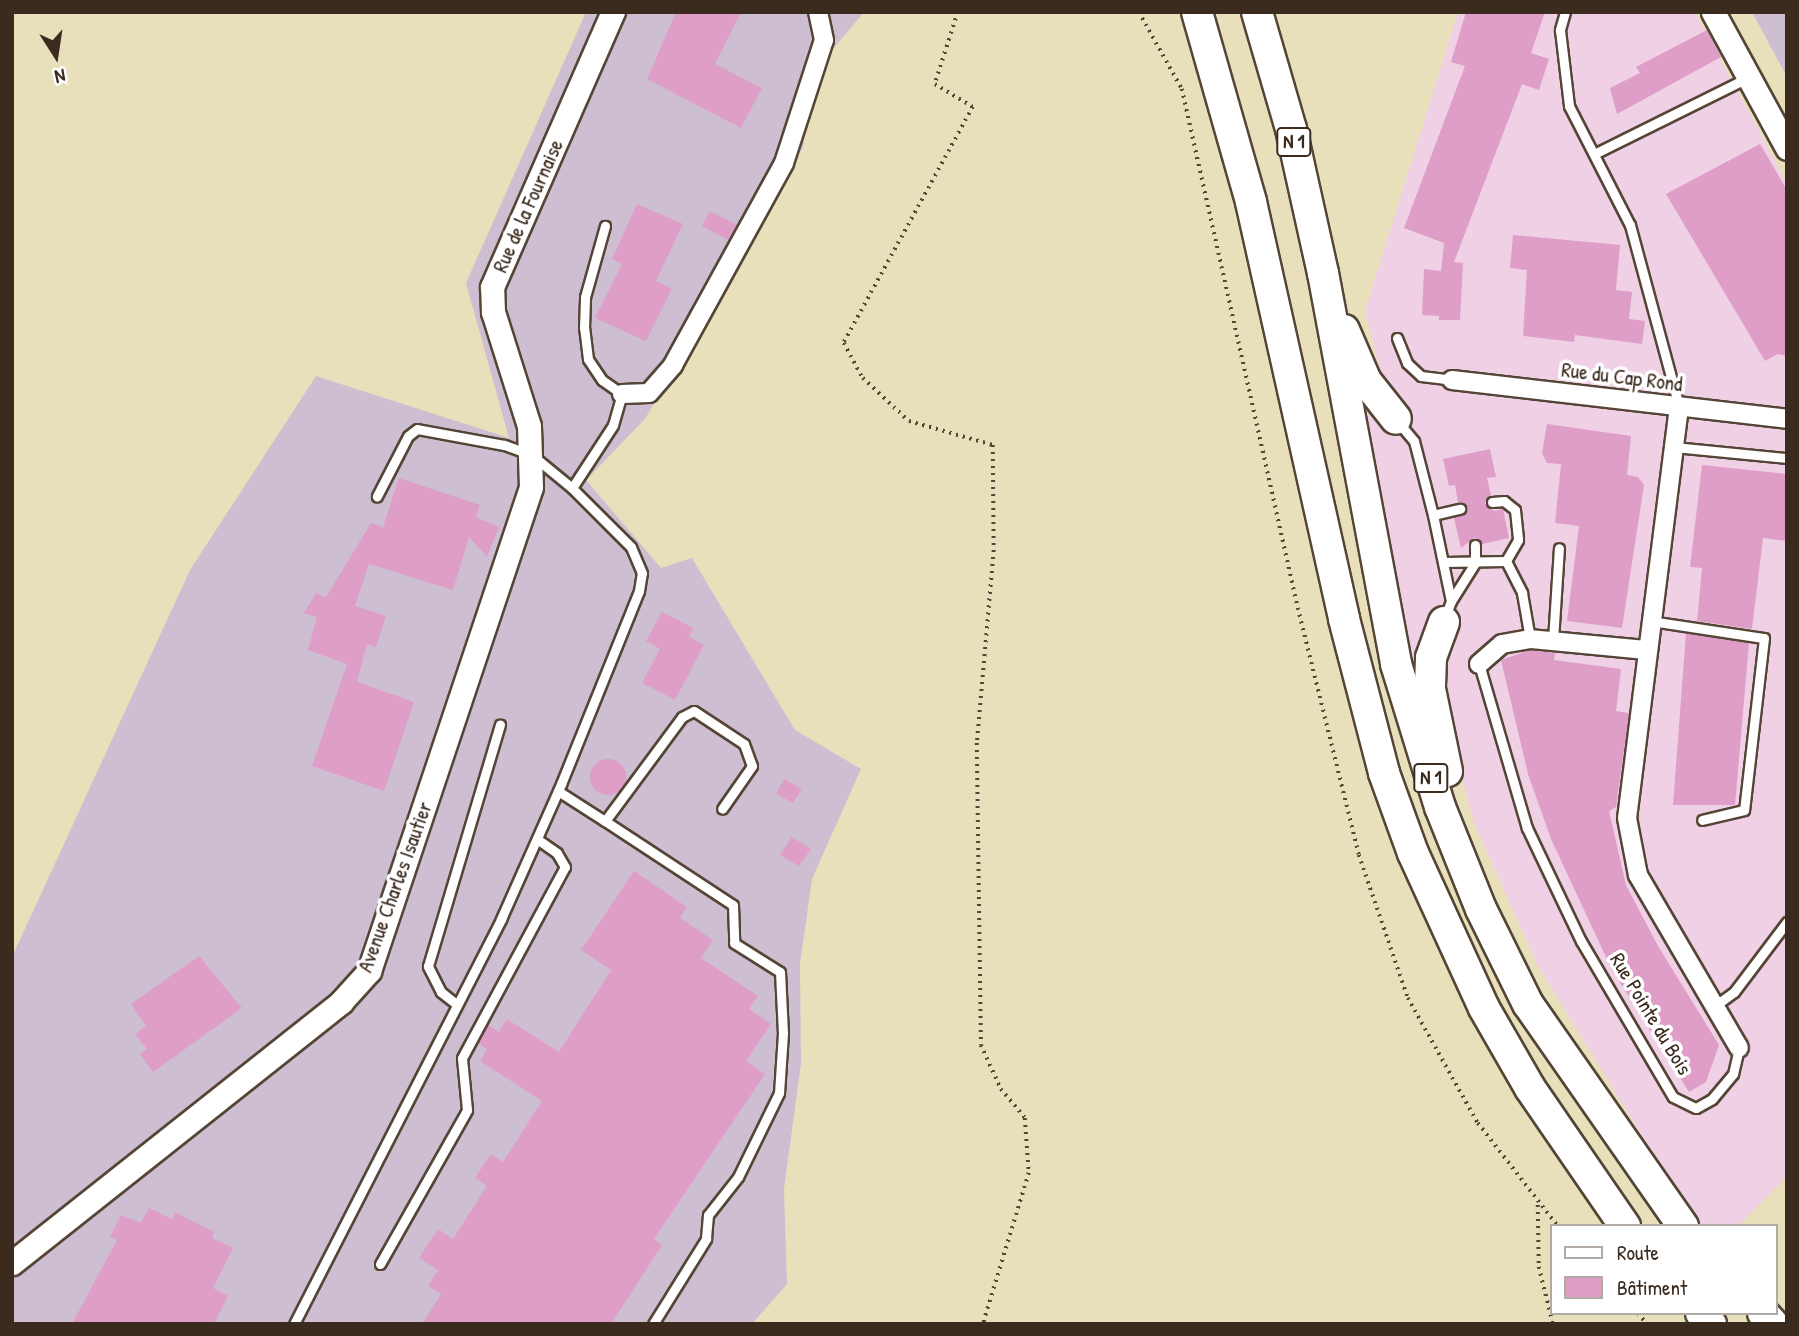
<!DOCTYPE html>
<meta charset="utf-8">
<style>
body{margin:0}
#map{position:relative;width:1799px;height:1336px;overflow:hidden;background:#e8e0bb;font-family:"Patrick Hand",sans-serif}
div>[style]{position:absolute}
.built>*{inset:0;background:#f0d0e5}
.industrial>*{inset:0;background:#cebed2}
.building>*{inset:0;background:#df9ec8}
.round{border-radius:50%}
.path>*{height:3.5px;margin-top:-1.75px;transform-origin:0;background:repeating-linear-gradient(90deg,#554536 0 2px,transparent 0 7px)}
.roads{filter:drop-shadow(2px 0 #554536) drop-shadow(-2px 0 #554536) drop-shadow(0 2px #554536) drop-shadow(0 -2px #554536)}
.service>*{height:9px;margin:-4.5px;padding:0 4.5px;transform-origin:4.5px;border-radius:4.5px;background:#fff}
.minor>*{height:18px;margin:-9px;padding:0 9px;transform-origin:9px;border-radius:9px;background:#fff}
.tertiary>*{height:23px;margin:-11.5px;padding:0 11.5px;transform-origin:11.5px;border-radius:11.5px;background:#fff}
.trunk>*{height:30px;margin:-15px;padding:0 15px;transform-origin:15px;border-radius:15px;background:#fff}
span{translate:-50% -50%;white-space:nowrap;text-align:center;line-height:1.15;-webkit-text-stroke:7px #fff;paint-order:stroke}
.shield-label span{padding:2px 5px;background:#fff;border:2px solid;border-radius:5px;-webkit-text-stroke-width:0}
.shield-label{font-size:19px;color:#3b2a1e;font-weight:700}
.street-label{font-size:21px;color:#3b2a1e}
.frame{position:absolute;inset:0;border:14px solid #3b2a1e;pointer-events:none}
.legend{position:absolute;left:1550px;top:1224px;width:228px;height:91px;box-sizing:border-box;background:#fff;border:2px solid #b1aaa5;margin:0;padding:9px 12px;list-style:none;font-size:21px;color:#3b2a1e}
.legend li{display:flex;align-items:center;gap:14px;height:35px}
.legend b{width:35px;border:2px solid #b1aaa5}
.north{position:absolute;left:21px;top:21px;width:70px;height:70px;-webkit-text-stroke:5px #fff;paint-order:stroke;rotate:168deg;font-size:19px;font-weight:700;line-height:28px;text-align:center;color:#3b2a1e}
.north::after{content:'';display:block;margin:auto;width:24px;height:32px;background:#3b2a1e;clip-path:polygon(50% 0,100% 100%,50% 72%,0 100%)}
</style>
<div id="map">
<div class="built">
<div style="clip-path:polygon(1458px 12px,1695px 12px,1787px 183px,1787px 1176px,1738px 1226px,1697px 1226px,1538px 966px,1474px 823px,1455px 753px,1411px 665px,1361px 410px,1383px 383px,1365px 311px)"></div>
</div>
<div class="industrial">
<div style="clip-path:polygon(586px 12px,864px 12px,817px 68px,803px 147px,645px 419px,586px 480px,661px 568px,692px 558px,795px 730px,861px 769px,812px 879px,800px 964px,801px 1064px,784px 1189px,787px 1284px,752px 1324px,12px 1324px,12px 957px,190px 570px,316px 376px,509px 438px,466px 283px)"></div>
<div style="clip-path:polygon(1752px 12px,1787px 12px,1787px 77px)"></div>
</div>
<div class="building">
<div style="clip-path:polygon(676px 12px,741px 12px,715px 64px,762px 88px,741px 128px,647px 79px)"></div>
<div style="clip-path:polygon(1466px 12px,1545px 12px,1531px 53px,1549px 59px,1539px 90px,1522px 84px,1454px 262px,1463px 263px,1460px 320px,1439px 320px,1439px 316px,1422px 315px,1424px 269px,1441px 271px,1444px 243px,1404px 228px,1465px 66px,1451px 62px)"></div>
<div style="clip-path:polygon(1707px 30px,1721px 57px,1617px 114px,1610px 88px,1640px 73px,1636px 67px)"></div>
<div style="clip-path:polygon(1760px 144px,1787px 190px,1787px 356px,1778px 354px,1765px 361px,1666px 194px)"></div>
<div style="clip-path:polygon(637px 204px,683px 224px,656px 281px,672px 289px,646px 341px,595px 318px,622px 264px,612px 259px)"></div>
<div style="clip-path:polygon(710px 211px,737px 225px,728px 240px,702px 226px)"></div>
<div style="clip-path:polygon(1513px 235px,1620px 245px,1616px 290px,1632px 292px,1629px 319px,1645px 321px,1642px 344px,1575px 335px,1574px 342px,1523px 336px,1527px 270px,1510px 268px)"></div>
<div style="clip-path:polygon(1547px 424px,1631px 436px,1627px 475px,1638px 477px,1644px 485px,1622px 628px,1567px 621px,1579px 526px,1555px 523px,1561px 464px,1547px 463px,1542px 453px)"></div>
<div style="clip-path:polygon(1490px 449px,1496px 477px,1487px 478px,1491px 495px,1485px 503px,1494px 511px,1503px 509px,1509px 538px,1482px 544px,1474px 538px,1461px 548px,1454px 518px,1467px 508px,1458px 502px,1455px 485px,1449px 486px,1443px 459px)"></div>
<div style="clip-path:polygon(1702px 465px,1787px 474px,1787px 541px,1763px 538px,1752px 629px,1697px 621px,1702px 568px,1690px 567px)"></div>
<div style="clip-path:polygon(399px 478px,480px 505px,476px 517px,499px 527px,487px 557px,469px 537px,453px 590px,369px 564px,355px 606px,386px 616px,376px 647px,367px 644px,357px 682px,414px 702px,384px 791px,312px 766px,347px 664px,308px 650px,317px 617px,304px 613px,316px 593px,326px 597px,371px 523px,383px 527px)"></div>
<div style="clip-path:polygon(662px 612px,693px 628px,689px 637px,704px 645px,675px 700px,642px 683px,660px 649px,646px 641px)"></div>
<div style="clip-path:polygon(1686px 633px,1749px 643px,1735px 805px,1673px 805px)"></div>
<div style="clip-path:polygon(1530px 650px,1555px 653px,1554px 660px,1621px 669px,1616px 711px,1629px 713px,1616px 807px,1609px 811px,1626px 885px,1658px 946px,1719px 1045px,1706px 1082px,1689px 1092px,1612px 970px,1551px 839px,1528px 774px,1501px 660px)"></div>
<div class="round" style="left:590px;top:759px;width:36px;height:36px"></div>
<div style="clip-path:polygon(784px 779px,802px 789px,793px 803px,776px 794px)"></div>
<div style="clip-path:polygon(792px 837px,811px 849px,799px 866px,780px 855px)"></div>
<div style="clip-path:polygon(634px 871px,687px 907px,680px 918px,713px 940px,701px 958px,758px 996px,749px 1009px,771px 1024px,746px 1061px,765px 1074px,654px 1239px,662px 1245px,611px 1324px,422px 1324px,441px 1294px,428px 1286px,438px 1270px,419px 1258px,438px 1229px,453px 1239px,487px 1186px,475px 1178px,491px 1154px,503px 1162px,542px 1101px,480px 1061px,487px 1049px,478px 1043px,488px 1025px,499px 1032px,507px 1019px,559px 1052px,611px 970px,581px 950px)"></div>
<div style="clip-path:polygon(199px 956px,242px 1008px,153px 1072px,140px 1054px,147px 1049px,135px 1034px,146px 1026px,131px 1004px)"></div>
<div style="clip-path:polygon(149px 1208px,172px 1219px,175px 1212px,214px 1232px,212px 1238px,233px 1248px,213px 1288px,228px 1296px,214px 1324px,72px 1324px,117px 1240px,110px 1237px,121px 1215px,141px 1223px)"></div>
</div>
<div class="path">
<div style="left:958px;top:12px;width:76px;rotate:107.7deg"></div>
<div style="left:935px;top:84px;width:44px;rotate:31.2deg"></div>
<div style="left:973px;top:107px;width:269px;rotate:118.7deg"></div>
<div style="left:844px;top:343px;width:40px;rotate:62deg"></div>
<div style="left:863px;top:378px;width:63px;rotate:43.1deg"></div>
<div style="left:909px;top:421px;width:87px;rotate:15.9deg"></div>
<div style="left:993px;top:445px;width:105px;rotate:89.5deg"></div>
<div style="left:994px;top:550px;width:194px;rotate:95deg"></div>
<div style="left:977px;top:743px;width:302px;rotate:89.2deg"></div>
<div style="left:981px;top:1045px;width:48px;rotate:65.6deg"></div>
<div style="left:1001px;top:1089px;width:38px;rotate:50deg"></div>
<div style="left:1025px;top:1118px;width:55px;rotate:85.8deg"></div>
<div style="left:1029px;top:1173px;width:158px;rotate:106.9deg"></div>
<div style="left:1139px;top:12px;width:88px;rotate:60.8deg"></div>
<div style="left:1182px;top:89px;width:532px;rotate:77.4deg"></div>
<div style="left:1298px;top:608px;width:254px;rotate:76.1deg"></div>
<div style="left:1359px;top:855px;width:151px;rotate:71.1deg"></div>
<div style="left:1408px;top:998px;width:143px;rotate:60.8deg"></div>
<div style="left:1478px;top:1123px;width:130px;rotate:52.2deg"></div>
<div style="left:1538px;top:1205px;width:62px;rotate:89.1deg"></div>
<div style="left:1539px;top:1267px;width:59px;rotate:76.2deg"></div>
<div style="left:1638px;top:1313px;width:14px;rotate:51deg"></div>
</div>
<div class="roads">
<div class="service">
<div style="left:1565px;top:12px;width:19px;rotate:106deg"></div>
<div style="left:1560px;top:30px;width:77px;rotate:83.2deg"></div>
<div style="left:1569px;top:106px;width:134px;rotate:62.9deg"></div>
<div style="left:1630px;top:225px;width:188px;rotate:74.9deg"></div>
<div style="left:1596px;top:153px;width:169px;rotate:-26.4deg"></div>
<div style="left:1397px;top:338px;width:27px;rotate:68deg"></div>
<div style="left:1407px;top:363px;width:19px;rotate:43deg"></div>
<div style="left:1421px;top:376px;width:31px;rotate:7deg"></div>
<div style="left:1398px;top:422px;width:25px;rotate:50deg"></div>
<div style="left:1414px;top:441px;width:76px;rotate:75.6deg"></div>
<div style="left:1433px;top:515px;width:88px;rotate:78.2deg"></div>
<div style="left:1451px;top:601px;width:17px;rotate:111deg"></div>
<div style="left:1674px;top:447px;width:114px;rotate:5.6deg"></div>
<div style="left:572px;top:488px;width:75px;rotate:-56.9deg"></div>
<div style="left:613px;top:425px;width:32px;rotate:-74deg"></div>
<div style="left:622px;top:394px;width:24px;rotate:-145deg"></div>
<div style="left:602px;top:380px;width:25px;rotate:-124deg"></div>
<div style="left:588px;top:359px;width:31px;rotate:-97deg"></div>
<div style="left:584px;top:328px;width:31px;rotate:-88deg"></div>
<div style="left:585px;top:297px;width:74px;rotate:-74.3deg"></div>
<div style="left:1492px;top:502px;width:12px;rotate:-5deg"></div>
<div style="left:1504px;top:501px;width:14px;rotate:39deg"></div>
<div style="left:1515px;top:510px;width:30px;rotate:84deg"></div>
<div style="left:1518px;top:540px;width:24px;rotate:120deg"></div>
<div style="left:1433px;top:515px;width:28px;rotate:-13deg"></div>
<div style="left:1443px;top:562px;width:63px;rotate:-0.9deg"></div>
<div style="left:1506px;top:561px;width:36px;rotate:63deg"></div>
<div style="left:1522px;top:593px;width:47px;rotate:80.1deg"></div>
<div style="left:1451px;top:601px;width:45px;rotate:-57.7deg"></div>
<div style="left:1475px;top:563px;width:18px;rotate:-90deg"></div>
<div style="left:1651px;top:621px;width:114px;rotate:8.6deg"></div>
<div style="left:1764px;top:638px;width:173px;rotate:96.6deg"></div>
<div style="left:1744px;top:810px;width:43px;rotate:166.6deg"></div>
<div style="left:1553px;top:640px;width:92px;rotate:-86.3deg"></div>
<div style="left:1479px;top:664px;width:171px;rotate:73.7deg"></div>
<div style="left:1527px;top:828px;width:125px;rotate:64.5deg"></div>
<div style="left:1581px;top:941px;width:181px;rotate:59.5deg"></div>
<div style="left:1673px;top:1097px;width:25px;rotate:26deg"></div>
<div style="left:1696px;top:1108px;width:18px;rotate:-29deg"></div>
<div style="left:1712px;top:1099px;width:33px;rotate:-50deg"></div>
<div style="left:1733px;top:1074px;width:27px;rotate:-77deg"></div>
<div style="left:558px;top:791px;width:56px;rotate:32.6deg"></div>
<div style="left:605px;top:821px;width:129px;rotate:-53.5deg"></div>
<div style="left:682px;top:717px;width:13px;rotate:-27deg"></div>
<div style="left:694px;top:711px;width:60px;rotate:33.4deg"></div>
<div style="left:744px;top:744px;width:23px;rotate:70deg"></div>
<div style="left:752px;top:766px;width:52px;rotate:124.9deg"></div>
<div style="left:605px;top:821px;width:153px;rotate:33.3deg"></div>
<div style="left:733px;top:905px;width:38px;rotate:88deg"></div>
<div style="left:734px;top:943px;width:54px;rotate:32.2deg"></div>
<div style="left:780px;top:972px;width:61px;rotate:87.2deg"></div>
<div style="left:783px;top:1033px;width:60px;rotate:93.8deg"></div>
<div style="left:779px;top:1093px;width:93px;rotate:116deg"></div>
<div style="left:738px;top:1177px;width:48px;rotate:128.3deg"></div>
<div style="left:708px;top:1215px;width:24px;rotate:95deg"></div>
<div style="left:706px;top:1239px;width:100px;rotate:121.9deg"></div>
<div style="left:455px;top:1003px;width:18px;rotate:-142deg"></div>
<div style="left:441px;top:992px;width:29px;rotate:-117deg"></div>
<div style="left:428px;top:966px;width:252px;rotate:-73.4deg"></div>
<div style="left:1716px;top:1005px;width:22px;rotate:-36deg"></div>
<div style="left:1734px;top:992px;width:88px;rotate:-52.9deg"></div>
<div style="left:380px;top:1264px;width:177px;rotate:-60.5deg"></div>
<div style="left:467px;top:1110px;width:52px;rotate:-95.5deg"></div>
<div style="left:462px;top:1058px;width:217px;rotate:-61.7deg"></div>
<div style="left:565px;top:867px;width:16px;rotate:-120deg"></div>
<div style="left:557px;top:853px;width:24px;rotate:-145deg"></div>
<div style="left:294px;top:1324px;width:455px;rotate:-62.9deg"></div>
<div style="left:501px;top:919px;width:148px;rotate:-66deg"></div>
<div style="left:561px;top:784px;width:208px;rotate:-68deg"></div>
<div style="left:639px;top:591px;width:18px;rotate:-81deg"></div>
<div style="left:642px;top:573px;width:28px;rotate:-113deg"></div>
<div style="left:631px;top:547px;width:83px;rotate:-135deg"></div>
<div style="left:572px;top:488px;width:52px;rotate:-140.5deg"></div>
<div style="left:532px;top:455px;width:30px;rotate:-160deg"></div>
<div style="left:504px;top:445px;width:88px;rotate:-169.6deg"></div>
<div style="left:417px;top:429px;width:11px;rotate:142deg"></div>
<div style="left:408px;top:436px;width:68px;rotate:117.3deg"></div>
</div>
<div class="minor">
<div style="left:1452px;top:380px;width:337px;rotate:6.6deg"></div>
<div style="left:622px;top:394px;width:27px;rotate:-2deg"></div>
<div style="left:649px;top:393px;width:37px;rotate:-49deg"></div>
<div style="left:673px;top:365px;width:230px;rotate:-61.2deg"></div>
<div style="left:784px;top:163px;width:129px;rotate:-72deg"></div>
<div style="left:824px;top:40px;width:29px;rotate:-102deg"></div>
<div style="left:1679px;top:407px;width:414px;rotate:97.2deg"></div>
<div style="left:1627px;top:818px;width:58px;rotate:79.1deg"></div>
<div style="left:1638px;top:875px;width:200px;rotate:59.7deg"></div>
<div style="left:1479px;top:664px;width:30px;rotate:-41deg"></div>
<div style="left:1502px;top:644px;width:28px;rotate:-10deg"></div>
<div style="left:1530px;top:639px;width:118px;rotate:5.4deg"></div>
</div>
<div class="tertiary">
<div style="left:1713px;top:12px;width:155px;rotate:61.4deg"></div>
<div style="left:12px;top:1263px;width:420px;rotate:-38.4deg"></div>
<div style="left:341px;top:1002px;width:42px;rotate:-47.9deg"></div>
<div style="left:369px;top:971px;width:510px;rotate:-71.49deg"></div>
<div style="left:531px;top:487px;width:61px;rotate:-91.9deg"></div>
<div style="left:529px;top:426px;width:120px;rotate:-107.5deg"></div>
<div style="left:493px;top:312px;width:25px;rotate:-92deg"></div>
<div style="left:492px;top:287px;width:300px;rotate:-66.3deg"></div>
</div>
<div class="trunk">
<div style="left:1197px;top:12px;width:198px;rotate:74.1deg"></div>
<div style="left:1251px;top:202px;width:427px;rotate:77.4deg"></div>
<div style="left:1344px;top:619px;width:159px;rotate:75.4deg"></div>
<div style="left:1384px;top:773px;width:85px;rotate:70.1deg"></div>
<div style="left:1413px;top:853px;width:170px;rotate:65.4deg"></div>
<div style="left:1484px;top:1008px;width:92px;rotate:60.1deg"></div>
<div style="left:1530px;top:1088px;width:168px;rotate:55.5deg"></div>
<div style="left:1257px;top:12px;width:122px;rotate:73.8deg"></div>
<div style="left:1291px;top:129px;width:148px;rotate:77.5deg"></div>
<div style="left:1323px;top:273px;width:398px;rotate:79.4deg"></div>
<div style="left:1396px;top:664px;width:150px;rotate:72.9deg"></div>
<div style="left:1440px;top:807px;width:110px;rotate:68.1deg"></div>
<div style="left:1481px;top:909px;width:106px;rotate:63.7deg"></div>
<div style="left:1528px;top:1004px;width:271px;rotate:55.1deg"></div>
<div style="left:1344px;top:330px;width:56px;rotate:66.7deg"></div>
<div style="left:1366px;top:381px;width:48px;rotate:51.7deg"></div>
<div style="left:1444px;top:622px;width:38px;rotate:110deg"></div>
<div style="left:1431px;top:658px;width:31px;rotate:92deg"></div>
<div style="left:1430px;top:689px;width:84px;rotate:78.3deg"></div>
<div style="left:1701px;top:1313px;width:15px;rotate:48deg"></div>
<div style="left:1763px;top:1313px;width:15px;rotate:48deg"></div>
</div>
</div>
<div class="shield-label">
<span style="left:1294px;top:142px">N 1</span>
<span style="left:1431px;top:778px">N 1</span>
</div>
<div class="street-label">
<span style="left:528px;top:206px;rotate:-66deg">Rue de la Fournaise</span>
<span style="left:1622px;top:377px;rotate:7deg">Rue du Cap Rond</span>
<span style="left:395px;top:887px;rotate:-70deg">Avenue Charles Isautier</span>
<span style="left:1651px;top:1014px;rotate:59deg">Rue Pointe du Bois</span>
</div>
<div class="frame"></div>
<ul class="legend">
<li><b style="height:9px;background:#fff"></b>Route</li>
<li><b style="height:19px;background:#df9ec8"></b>Bâtiment</li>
</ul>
<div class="north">N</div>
</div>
